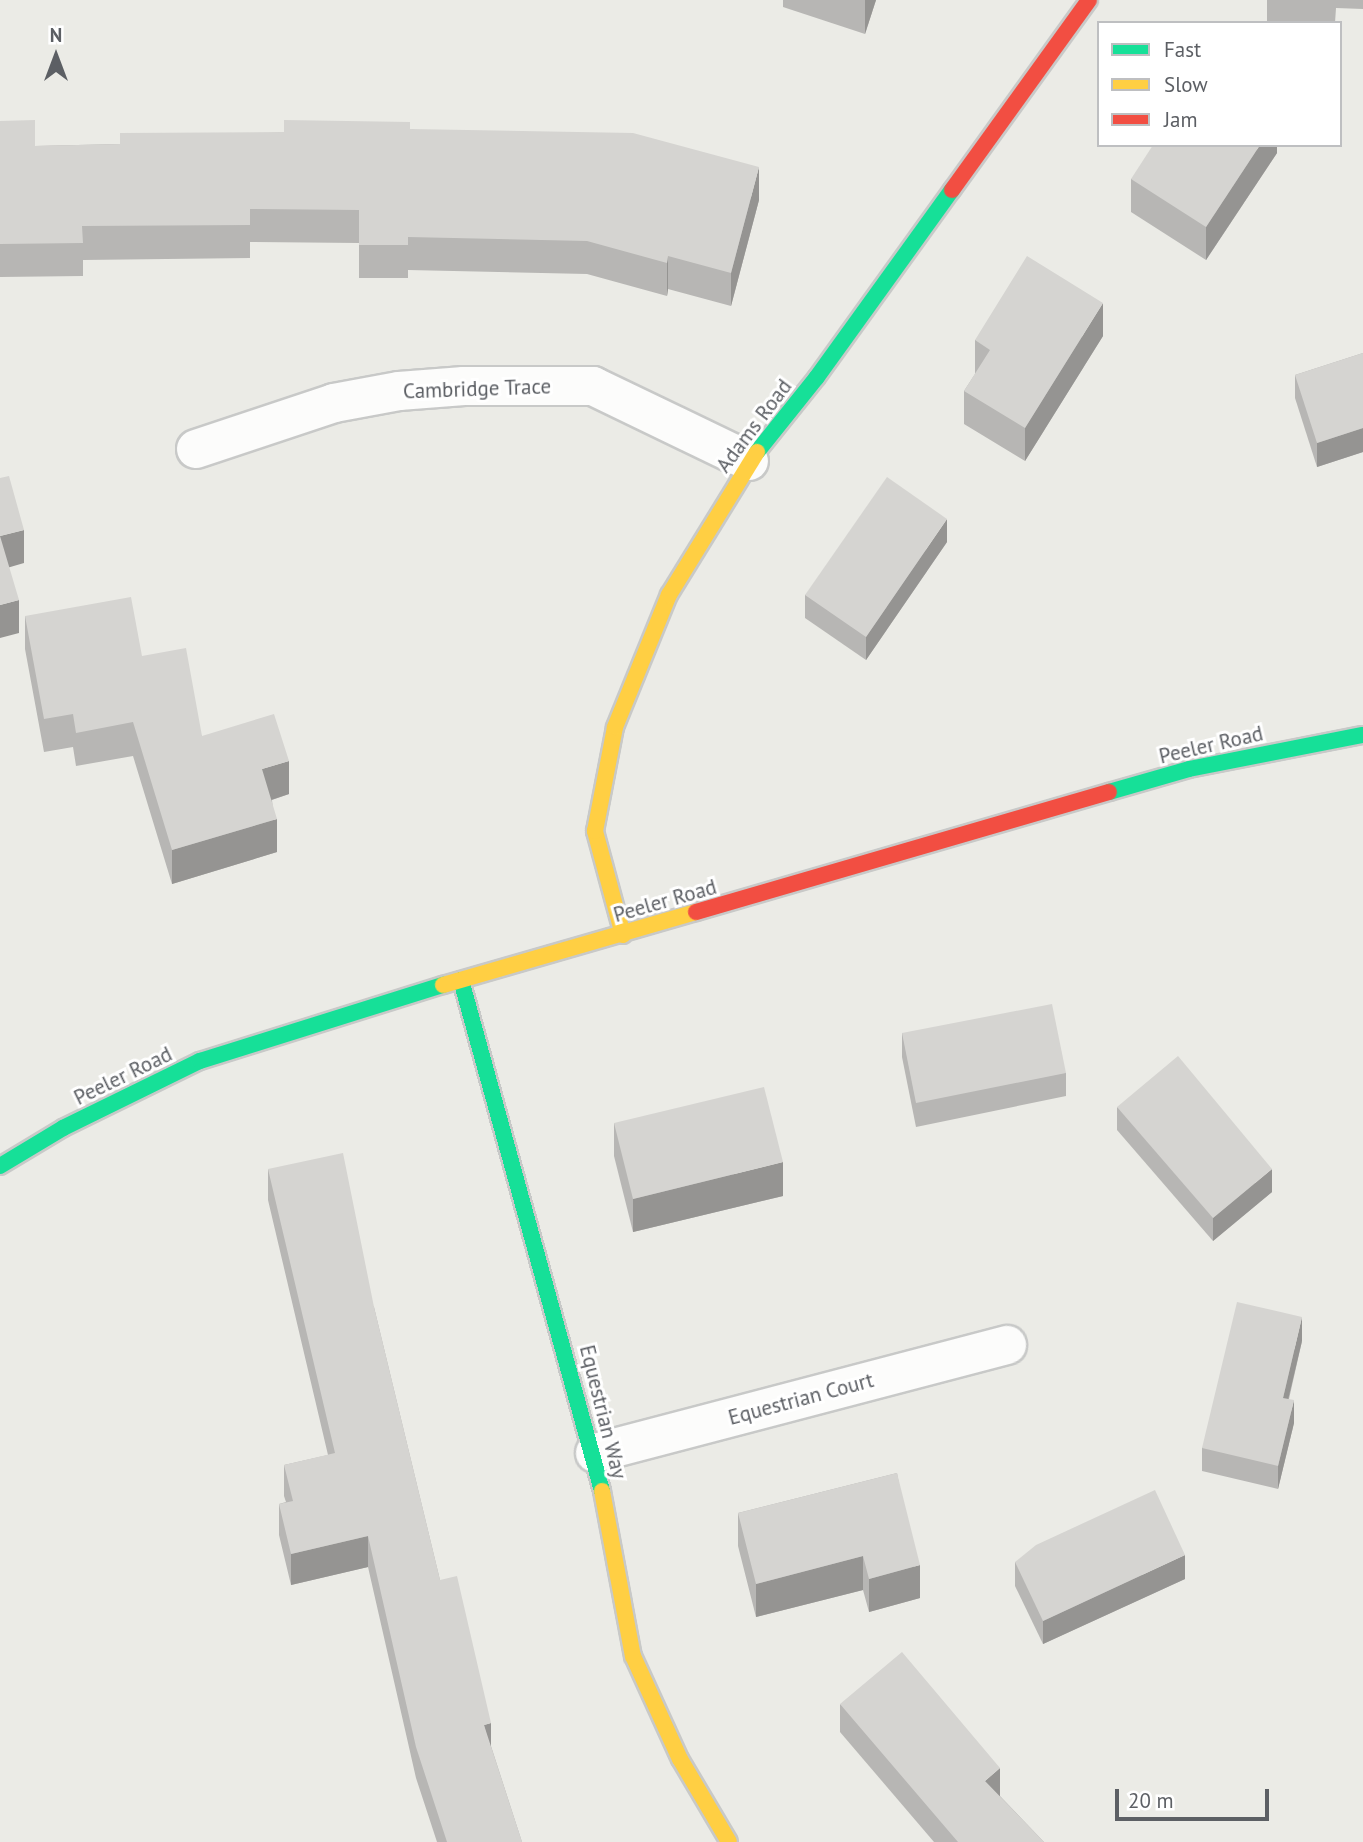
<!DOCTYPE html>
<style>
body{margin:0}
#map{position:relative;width:1363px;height:1842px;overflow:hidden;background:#ebebe6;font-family:"PT Sans",sans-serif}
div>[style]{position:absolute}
.roads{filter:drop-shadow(2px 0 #c8c9c8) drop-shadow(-2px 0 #c8c9c8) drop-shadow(0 2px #c8c9c8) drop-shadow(0 -2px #c8c9c8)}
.street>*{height:38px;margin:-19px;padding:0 19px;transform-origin:19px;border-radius:19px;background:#fcfcfb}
.fast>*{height:16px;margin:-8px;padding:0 8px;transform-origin:8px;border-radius:8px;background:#16e098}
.slow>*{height:16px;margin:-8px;padding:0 8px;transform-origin:8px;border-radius:8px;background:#ffcf43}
.jam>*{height:16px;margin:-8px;padding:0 8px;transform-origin:8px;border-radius:8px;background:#f24e42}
.wall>*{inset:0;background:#b7b6b4}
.shaded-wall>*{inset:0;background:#959492}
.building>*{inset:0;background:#d5d4d1}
span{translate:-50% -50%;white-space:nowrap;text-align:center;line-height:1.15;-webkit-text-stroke:6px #fff;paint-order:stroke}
.street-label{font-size:21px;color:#5c5f64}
.legend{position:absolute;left:1097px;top:21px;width:245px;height:126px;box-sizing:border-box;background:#fff;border:2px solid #bebfc1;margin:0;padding:9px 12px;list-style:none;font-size:21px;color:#5c5f64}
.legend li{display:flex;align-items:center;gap:14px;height:35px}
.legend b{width:35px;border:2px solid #bebfc1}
.north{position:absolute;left:21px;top:21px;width:70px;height:70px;-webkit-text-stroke:5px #fff;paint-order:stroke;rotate:0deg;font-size:19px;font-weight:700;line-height:28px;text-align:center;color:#5c5f64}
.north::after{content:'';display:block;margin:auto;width:24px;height:32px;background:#5c5f64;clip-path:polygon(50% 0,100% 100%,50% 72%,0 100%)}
.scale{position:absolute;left:1115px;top:1789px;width:154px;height:32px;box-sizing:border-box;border:4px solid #5c5f64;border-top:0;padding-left:9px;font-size:21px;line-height:24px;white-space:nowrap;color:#5c5f64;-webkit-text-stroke:5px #fff;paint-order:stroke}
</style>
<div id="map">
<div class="roads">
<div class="street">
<div style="left:196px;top:449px;width:145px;rotate:-18.4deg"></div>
<div style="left:334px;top:403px;width:66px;rotate:-10.5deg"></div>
<div style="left:399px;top:391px;width:65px;rotate:-4.4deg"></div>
<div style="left:464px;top:386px;width:129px"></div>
<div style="left:593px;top:386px;width:173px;rotate:25.7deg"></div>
<div style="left:595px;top:1453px;width:426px;rotate:-14.7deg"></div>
</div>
<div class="fast">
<div style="left:757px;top:452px;width:96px;rotate:-51.3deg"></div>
<div style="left:817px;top:377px;width:231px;rotate:-54.2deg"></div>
<div style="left:1109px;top:792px;width:83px;rotate:-16deg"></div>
<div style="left:1189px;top:769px;width:177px;rotate:-11.1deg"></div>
<div style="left:461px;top:980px;width:530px;rotate:74.57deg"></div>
<div style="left:0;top:1166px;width:74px;rotate:-31.1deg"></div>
<div style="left:63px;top:1128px;width:153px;rotate:-26.1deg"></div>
<div style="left:200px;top:1061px;width:255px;rotate:-17.4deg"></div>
</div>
<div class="slow">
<div style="left:623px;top:935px;width:108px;rotate:-105.1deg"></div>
<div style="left:595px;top:831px;width:106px;rotate:-79.1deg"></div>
<div style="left:615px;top:727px;width:143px;rotate:-67.8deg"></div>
<div style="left:669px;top:595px;width:168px;rotate:-58.4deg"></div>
<div style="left:443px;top:985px;width:263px;rotate:-16.1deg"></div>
<div style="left:602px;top:1491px;width:168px;rotate:79.4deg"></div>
<div style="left:633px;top:1656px;width:113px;rotate:65.5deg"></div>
<div style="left:680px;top:1759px;width:96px;rotate:59.4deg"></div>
</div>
<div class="jam">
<div style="left:952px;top:190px;width:234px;rotate:-54.2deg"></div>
<div style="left:696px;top:912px;width:430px;rotate:-16.2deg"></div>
</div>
</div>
<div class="wall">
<div style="clip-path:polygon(783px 0,876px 0,865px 34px,783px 7px)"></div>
<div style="clip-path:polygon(1267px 0,1363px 0,1363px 9px,1336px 8px,1335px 23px,1267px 22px)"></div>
<div style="clip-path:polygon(0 121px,35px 146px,120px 144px,284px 132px,410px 129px,759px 200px,731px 306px,668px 289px,667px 296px,587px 274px,408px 270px,408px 278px,359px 278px,359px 243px,250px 242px,250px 258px,83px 260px,83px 276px,0 277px)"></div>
<div style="clip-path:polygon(1277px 145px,1277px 153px,1206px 260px,1131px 212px,1131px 179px)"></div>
<div style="clip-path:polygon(1103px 336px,1025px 461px,964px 424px,964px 391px,975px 374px,975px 340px)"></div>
<div style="clip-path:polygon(1363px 353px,1363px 452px,1317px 467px,1295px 398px,1295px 375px)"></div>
<div style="clip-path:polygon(947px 542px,866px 660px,805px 618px,805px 595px)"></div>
<div style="clip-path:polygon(25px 616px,142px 656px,202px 736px,289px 794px,272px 800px,277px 852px,172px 884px,133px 756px,76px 766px,73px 747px,44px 752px,25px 649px)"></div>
<div style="clip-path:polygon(902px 1033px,1066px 1073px,1066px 1096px,916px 1127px,902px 1057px)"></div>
<div style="clip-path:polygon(1117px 1107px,1272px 1192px,1213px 1241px,1117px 1130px)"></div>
<div style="clip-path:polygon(614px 1123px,783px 1196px,633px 1232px,614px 1156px)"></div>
<div style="clip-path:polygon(268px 1169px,374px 1307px,440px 1580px,491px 1746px,522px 1842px,437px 1842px,416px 1778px,368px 1567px,291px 1585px,279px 1535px,279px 1504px,286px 1502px,284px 1496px,284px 1465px,328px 1455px,268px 1200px)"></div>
<div style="clip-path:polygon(1302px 1341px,1289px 1399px,1294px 1423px,1278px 1489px,1202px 1471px,1202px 1448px)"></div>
<div style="clip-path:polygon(897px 1473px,920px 1598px,869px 1612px,863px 1590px,756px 1617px,738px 1546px,738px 1513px)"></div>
<div style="clip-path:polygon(1015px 1562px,1185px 1579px,1043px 1644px,1015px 1586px)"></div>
<div style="clip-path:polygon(840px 1704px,1000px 1796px,1044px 1842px,934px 1842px,840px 1732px)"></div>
</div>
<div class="shaded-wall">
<div style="clip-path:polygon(865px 0,876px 0,865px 34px)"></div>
<div style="clip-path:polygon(1260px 145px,1277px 145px,1277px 153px,1206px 260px,1206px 227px)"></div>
<div style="clip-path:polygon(759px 167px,759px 200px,731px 306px,731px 273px)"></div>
<div style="clip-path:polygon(668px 256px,668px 289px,667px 296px,667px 263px)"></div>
<div style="clip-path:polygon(1103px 303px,1103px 336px,1025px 461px,1025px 428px)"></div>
<div style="clip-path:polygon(1363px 428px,1363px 452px,1317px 467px,1317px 443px)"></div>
<div style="clip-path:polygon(947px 519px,947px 542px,866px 660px,866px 637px)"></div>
<div style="clip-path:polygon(24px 530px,24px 563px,0 570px,0 536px)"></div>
<div style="clip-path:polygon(19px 600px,19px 633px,0 638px,0 605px)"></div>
<div style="clip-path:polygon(289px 761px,289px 794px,262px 803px,262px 769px)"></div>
<div style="clip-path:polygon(277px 819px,277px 852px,172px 884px,172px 850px)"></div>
<div style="clip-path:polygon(783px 1162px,783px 1196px,633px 1232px,633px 1199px)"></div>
<div style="clip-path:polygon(1272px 1169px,1272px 1192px,1213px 1241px,1213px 1218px)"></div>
<div style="clip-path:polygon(1302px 1317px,1302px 1341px,1283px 1421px,1283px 1398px)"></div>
<div style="clip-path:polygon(1294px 1400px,1294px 1423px,1278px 1489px,1278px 1466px)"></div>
<div style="clip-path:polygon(368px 1536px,368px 1567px,291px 1585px,291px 1554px)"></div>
<div style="clip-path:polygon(1185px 1555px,1185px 1579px,1043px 1644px,1043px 1621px)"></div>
<div style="clip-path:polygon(863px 1556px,863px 1590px,756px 1617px,756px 1584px)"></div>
<div style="clip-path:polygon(920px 1565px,920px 1598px,869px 1612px,869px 1579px)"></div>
<div style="clip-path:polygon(491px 1723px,491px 1754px,484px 1725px)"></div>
<div style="clip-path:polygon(1000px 1768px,1000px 1796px,985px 1809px,985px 1781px)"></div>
</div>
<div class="building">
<div style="clip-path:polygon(35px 120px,35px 146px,120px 144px,120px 133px,284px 132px,284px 120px,410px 122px,410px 129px,633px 133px,759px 167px,731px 273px,668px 256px,667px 263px,587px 241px,408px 237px,408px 245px,359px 245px,359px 210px,250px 209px,250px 225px,82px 226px,83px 243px,0 244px,0 121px)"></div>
<div style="clip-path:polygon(1153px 145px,1260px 145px,1206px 227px,1131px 179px)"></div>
<div style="clip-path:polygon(1027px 256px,1103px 303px,1025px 428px,964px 391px,990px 350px,975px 340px)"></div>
<div style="clip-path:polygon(1363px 353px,1363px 428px,1317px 443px,1295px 375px)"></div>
<div style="clip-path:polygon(9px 476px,24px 530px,0 536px,19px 600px,0 605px,0 478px)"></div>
<div style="clip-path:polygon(887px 477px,947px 519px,866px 637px,805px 595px)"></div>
<div style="clip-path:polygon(131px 597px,142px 656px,186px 648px,202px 736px,274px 714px,289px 761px,262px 769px,277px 819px,172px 850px,133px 722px,76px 733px,73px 714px,44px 719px,25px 616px)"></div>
<div style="clip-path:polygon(1052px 1004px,1066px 1073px,916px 1103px,902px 1033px)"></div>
<div style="clip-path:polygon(1178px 1056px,1272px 1169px,1213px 1218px,1117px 1107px)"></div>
<div style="clip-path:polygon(764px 1087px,783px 1162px,633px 1199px,614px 1123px)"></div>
<div style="clip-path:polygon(343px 1153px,374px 1307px,440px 1580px,457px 1576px,491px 1723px,484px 1725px,522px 1842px,447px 1842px,416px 1747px,368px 1536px,291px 1554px,279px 1504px,293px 1501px,284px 1465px,335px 1453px,268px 1169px)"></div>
<div style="clip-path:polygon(1237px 1302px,1302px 1317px,1283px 1398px,1294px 1400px,1278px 1466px,1202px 1448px)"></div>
<div style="clip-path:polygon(897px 1473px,920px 1565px,869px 1579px,863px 1556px,756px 1584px,738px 1513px)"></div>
<div style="clip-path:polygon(1155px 1490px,1185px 1555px,1043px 1621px,1015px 1562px,1036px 1545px)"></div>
<div style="clip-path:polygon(902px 1652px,1000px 1768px,985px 1781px,1044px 1842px,958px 1842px,840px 1704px)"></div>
</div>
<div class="street-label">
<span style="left:477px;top:389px;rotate:-2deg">Cambridge Trace</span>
<span style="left:754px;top:426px;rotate:-53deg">Adams Road</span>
<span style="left:1211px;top:745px;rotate:-13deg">Peeler Road</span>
<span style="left:665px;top:901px;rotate:-16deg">Peeler Road</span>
<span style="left:123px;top:1076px;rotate:-26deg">Peeler Road</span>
<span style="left:801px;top:1399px;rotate:-15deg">Equestrian Court</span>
<span style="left:603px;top:1412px;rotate:76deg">Equestrian Way</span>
</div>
<ul class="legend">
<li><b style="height:9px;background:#16e098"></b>Fast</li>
<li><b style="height:9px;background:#ffcf43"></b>Slow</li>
<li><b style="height:9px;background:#f24e42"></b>Jam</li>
</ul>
<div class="north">N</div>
<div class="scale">20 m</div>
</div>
